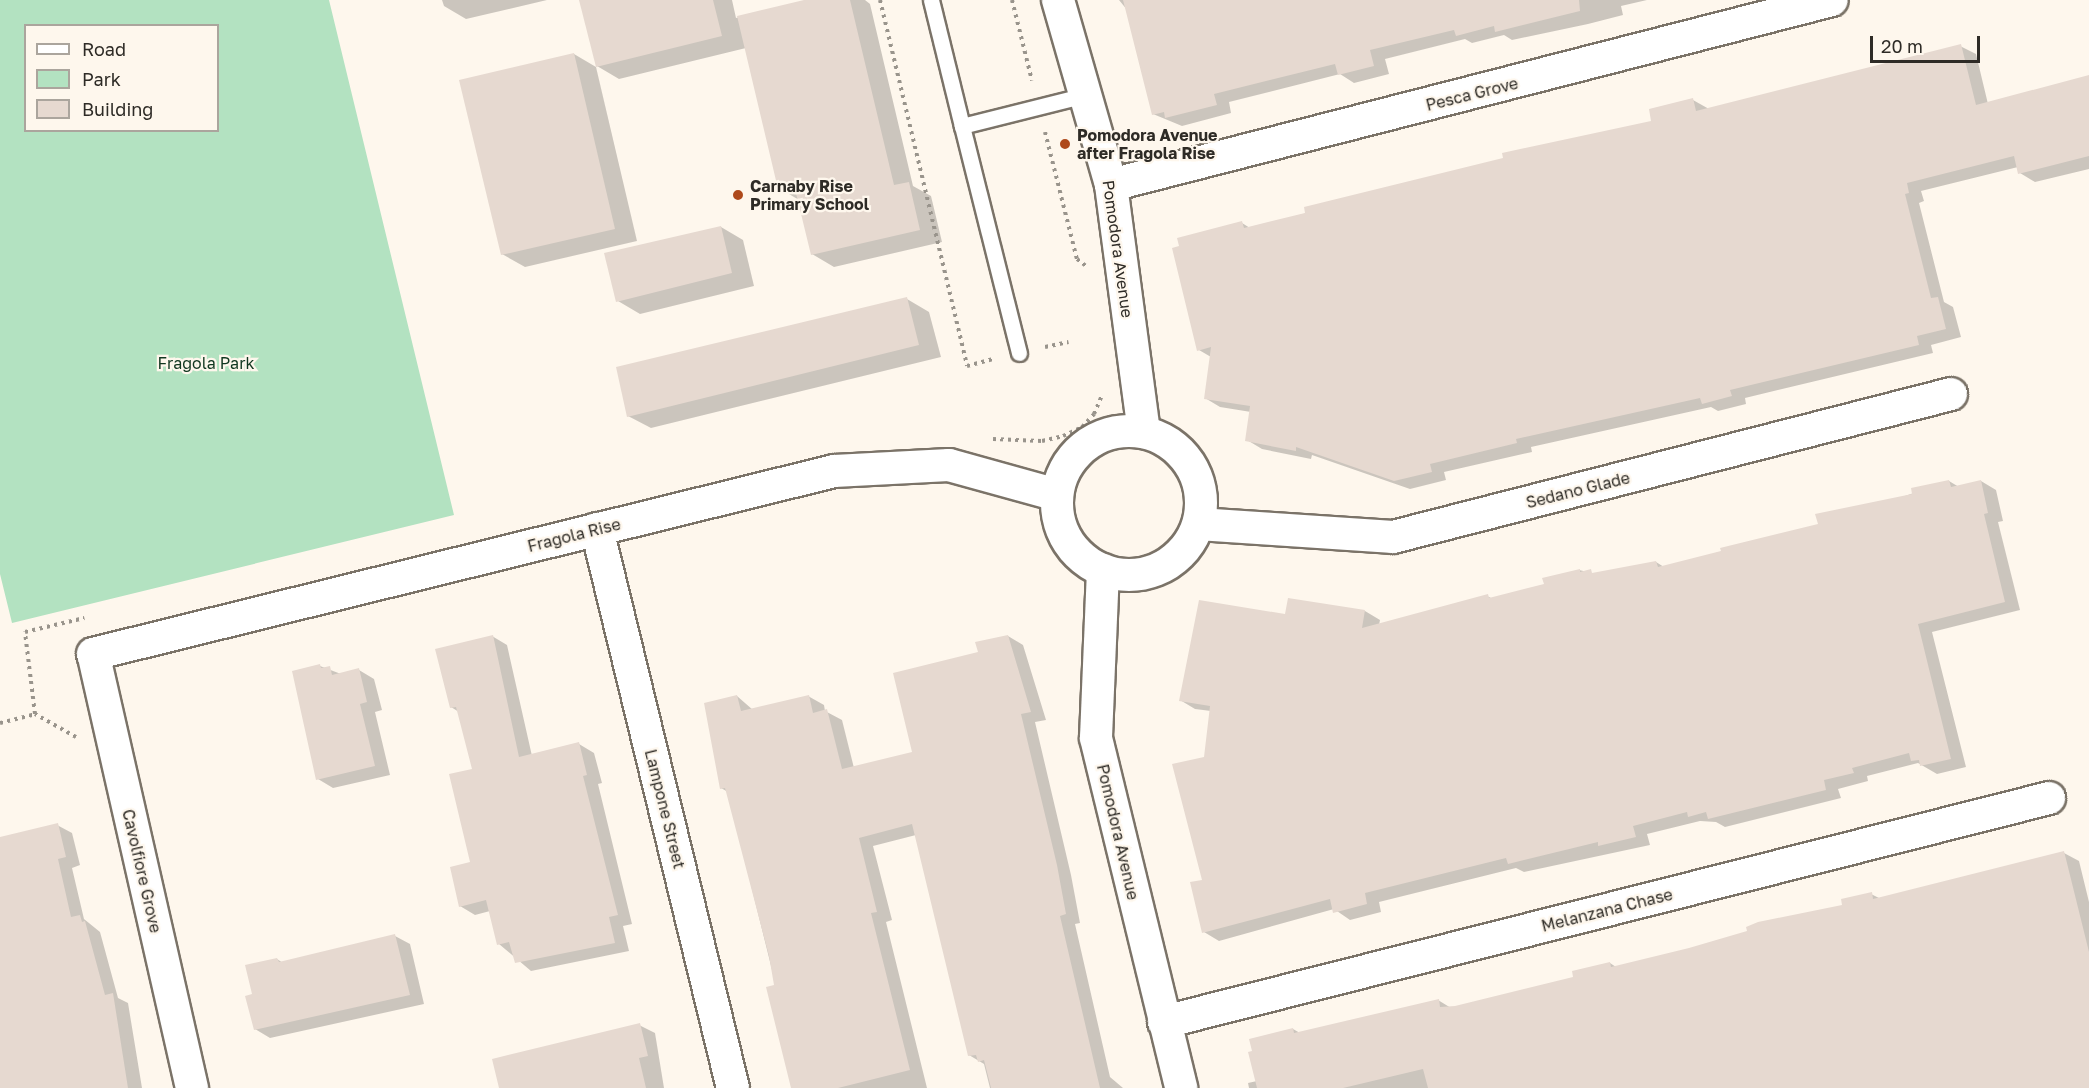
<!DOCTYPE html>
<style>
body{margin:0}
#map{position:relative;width:2089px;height:1088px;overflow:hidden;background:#fef7ed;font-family:"Golos Text",sans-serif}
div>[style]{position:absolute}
.green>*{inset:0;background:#b3e2c1}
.shadow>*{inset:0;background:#0003}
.building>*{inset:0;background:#e6d9d0}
.path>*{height:4px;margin-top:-2px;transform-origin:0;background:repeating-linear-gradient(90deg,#99948c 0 3px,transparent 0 7.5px)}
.roads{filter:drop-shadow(2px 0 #7b7368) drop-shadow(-2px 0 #7b7368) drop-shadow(0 2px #7b7368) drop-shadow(0 -2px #7b7368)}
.lane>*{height:15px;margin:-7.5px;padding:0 7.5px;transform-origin:7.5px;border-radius:7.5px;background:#fff}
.street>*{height:32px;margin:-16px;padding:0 16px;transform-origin:16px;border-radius:16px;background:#fff}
.street>.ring{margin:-16px;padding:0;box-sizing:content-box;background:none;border:32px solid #fff;border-radius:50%}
.dots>*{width:16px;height:16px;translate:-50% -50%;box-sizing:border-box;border:3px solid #fef7ed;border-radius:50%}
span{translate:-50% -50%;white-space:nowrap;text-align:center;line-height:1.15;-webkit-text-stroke:4.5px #fef7ed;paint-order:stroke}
.street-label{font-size:16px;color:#2e2b26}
.poi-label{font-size:16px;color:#2e2b26;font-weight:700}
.left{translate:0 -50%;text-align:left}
.park-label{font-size:16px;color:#113720}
.legend{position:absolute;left:24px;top:24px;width:195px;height:108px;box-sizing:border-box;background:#fef7ed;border:2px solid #aba59d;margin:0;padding:8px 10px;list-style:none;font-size:18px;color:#2e2b26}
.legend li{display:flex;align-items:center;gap:12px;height:30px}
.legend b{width:30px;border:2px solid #aba59d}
.scale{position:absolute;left:1870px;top:36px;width:110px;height:27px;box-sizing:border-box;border:3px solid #2e2b26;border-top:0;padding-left:8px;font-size:18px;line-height:21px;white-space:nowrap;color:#2e2b26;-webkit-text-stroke:4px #fef7ed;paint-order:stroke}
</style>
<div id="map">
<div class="green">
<div style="clip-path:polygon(evenodd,0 0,329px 0,454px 515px,12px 623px,0 574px,0 0,26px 26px,218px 26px,218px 130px,26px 130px,26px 26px)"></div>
</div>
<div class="shadow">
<div style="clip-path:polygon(442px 0,547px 0,466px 19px,444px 6px)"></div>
<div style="clip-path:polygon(581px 0,732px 0,736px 18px,810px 0,865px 0,870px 4px,913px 186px,931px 196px,942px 242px,834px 267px,812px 254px,799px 200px,779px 188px,746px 48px,619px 79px,597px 66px)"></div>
<div style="clip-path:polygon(1119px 0,1647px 0,1621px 6px,1623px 15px,1588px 24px,1512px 40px,1504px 35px,1472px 43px,1465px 39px,1385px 59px,1389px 74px,1354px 83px,1340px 74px,1229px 102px,1231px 113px,1182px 126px,1153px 114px,1128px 11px)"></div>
<div style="clip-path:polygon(1960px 46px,1976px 54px,1988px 104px,2089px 77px,2089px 169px,2035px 182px,2020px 173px,2018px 167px,1921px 191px,1924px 201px,1919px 203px,1944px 302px,1953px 307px,1961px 337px,1931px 345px,1933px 353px,1745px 398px,1746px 404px,1718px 411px,1711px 407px,1531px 447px,1532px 452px,1444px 472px,1446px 480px,1410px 489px,1312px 455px,1311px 459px,1262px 449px,1247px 440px,1251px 412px,1220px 407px,1205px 398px,1211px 357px,1199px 350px,1242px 223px,1250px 228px,1653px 122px,1693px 100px,1709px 109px)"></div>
<div style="clip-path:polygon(574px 54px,596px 67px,637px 241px,525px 267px,502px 254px)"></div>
<div style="clip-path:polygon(721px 227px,743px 240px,754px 286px,640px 314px,618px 301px)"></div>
<div style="clip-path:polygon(907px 299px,929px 312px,941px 357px,651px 428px,628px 416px)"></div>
<div style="clip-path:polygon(1949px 481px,1959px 487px,1981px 481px,1996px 490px,2003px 521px,1998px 522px,2020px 610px,1932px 632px,1966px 767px,1937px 774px,1918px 763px,1867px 776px,1868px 781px,1838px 789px,1841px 798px,1725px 827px,1716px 822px,1700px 821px,1647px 834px,1650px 845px,1524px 872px,1516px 868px,1379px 902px,1381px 912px,1350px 920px,1334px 909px,1219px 941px,1204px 932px,1205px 758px,1211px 711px,1195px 709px,1180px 700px,1286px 616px,1365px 611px,1380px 620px,1379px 625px,1487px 596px,1493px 599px,1546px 585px,1579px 570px,1596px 574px,1656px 562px,1664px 567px,1820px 525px)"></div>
<div style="clip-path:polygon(492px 636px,507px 645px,532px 756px,579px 744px,594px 753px,602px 783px,598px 784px,632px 924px,623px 926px,629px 951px,531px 971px,499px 944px,490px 911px,475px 915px,460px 906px,472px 863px,473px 770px,459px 712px,451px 707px)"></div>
<div style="clip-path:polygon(1008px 636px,1023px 645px,1046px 720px,1035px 722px,1071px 875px,1080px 923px,1075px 924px,1110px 1077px,1123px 1088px,990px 1088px,984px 1064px,969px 1055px,916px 835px,873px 846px,892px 920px,886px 922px,927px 1088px,795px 1088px,776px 986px,728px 792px,721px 788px,737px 696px,753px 710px,808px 696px,824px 705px,825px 711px,842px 720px,854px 768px,914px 753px,980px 653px)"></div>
<div style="clip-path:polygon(320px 666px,341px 674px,359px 670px,374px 679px,382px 710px,375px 712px,390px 775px,333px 788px,318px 779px)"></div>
<div style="clip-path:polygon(57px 825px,72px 833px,80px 865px,72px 868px,84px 919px,100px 932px,118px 998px,128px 1003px,142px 1088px,0 1088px,0 839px)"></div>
<div style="clip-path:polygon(2064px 853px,2079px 861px,2089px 902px,2089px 1088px,1249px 1088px,1248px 1083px,1257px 1081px,1293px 1029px,1300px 1033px,1438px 1000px,1451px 1008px,1575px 978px,1610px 963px,1616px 967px,1689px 949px,1843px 906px,1871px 894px,1881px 899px)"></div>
<div style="clip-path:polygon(395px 936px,410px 944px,424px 1004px,270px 1038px,255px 1029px,254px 995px,277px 959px,283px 963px)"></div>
<div style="clip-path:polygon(639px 1025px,655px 1033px,664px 1088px,501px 1088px)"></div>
</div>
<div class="building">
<div style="clip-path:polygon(579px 0,713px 0,722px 36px,596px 67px)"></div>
<div style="clip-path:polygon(804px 0,850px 0,894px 185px,909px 182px,920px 230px,811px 255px,794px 185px,778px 189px,737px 16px)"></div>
<div style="clip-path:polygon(1123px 0,1579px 0,1580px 11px,1495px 32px,1494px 26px,1456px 36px,1454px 30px,1370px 50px,1374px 66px,1338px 75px,1335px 64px,1214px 94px,1217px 105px,1165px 118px,1164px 112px,1152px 115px)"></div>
<div style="clip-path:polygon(1961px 44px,1976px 105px,2089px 75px,2089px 156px,2018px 174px,2014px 156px,1907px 183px,1909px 193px,1905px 194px,1931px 298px,1938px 297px,1946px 329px,1917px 336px,1919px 345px,1730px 390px,1732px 396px,1702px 404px,1700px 398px,1516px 439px,1517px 443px,1430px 464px,1432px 472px,1394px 481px,1296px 447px,1296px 451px,1245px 441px,1250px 406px,1204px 399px,1211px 347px,1197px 351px,1172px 248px,1179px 246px,1177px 238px,1242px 221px,1244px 228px,1305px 213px,1304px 207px,1503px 158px,1502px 153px,1651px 121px,1649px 109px,1693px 98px,1696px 111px)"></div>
<div style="clip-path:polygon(574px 53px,615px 229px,501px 255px,459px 80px)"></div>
<div style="clip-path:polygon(721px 226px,732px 273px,616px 302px,604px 253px)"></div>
<div style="clip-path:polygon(907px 297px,919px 345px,627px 417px,616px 367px)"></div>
<div style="clip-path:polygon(1949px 480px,1951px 487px,1981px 480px,1988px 513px,1984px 514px,2005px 602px,1918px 624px,1951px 759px,1920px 766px,1919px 760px,1911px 761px,1909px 753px,1852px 768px,1854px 773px,1824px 780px,1826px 790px,1708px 819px,1706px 812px,1688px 817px,1687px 812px,1633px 826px,1636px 837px,1598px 846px,1598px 842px,1508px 864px,1506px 858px,1365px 893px,1367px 904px,1333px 913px,1330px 899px,1202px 933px,1190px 882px,1202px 880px,1172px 764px,1204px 757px,1210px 706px,1179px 701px,1199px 600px,1285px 614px,1288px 598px,1365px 610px,1362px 628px,1488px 594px,1489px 598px,1544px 584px,1542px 578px,1580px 569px,1580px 572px,1591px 569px,1592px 573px,1656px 561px,1658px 567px,1721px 551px,1720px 548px,1818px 524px,1815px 514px,1912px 494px,1911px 488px)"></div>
<div style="clip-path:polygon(493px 635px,519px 757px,579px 742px,587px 775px,583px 776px,618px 915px,609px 917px,615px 943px,515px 963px,509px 942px,497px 945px,486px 900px,459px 907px,450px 867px,470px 862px,449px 774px,472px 769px,456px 707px,450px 708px,435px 649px)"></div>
<div style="clip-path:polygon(1008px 635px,1031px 712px,1021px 714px,1057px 865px,1066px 914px,1060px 916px,1100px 1088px,991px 1088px,984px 1060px,978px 1062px,976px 1055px,968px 1056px,912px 824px,859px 838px,877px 912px,871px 913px,910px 1070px,838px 1088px,791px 1088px,766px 987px,774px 985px,769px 956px,725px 788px,720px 789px,704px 703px,737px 695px,741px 711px,809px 695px,813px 713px,827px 709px,842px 769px,912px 752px,893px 673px,978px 652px,975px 642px)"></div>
<div style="clip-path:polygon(320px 664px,321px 668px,330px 666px,332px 675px,359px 668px,367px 702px,360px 704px,375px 766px,316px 780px,292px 671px)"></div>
<div style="clip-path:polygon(58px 823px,66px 857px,58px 859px,71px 917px,80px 915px,82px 922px,85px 921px,105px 995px,113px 993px,128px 1088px,0 1088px,0 837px)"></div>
<div style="clip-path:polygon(2064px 851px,2089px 952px,2089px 1088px,1428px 1088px,1423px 1069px,1343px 1088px,1257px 1088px,1248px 1052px,1252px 1051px,1249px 1039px,1293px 1028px,1294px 1033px,1439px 999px,1440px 1007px,1455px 1006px,1573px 977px,1572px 971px,1610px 962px,1611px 967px,1689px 948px,1747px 931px,1746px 927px,1758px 922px,1842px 905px,1841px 899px,1872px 892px,1873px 899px)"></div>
<div style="clip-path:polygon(395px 934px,410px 995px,254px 1030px,245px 996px,252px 994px,245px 965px,277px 958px,279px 962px)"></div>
<div style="clip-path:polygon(640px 1023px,648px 1056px,639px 1058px,646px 1088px,499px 1088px,492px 1059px)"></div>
</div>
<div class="path">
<div style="left:880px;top:0;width:376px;rotate:76.6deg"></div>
<div style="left:967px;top:366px;width:28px;rotate:-15deg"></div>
<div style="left:1012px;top:0;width:83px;rotate:76.1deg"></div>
<div style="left:1045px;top:132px;width:131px;rotate:75.9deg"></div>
<div style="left:1077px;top:259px;width:11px;rotate:38deg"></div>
<div style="left:1045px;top:347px;width:24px;rotate:-12deg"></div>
<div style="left:993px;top:439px;width:49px;rotate:2.3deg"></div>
<div style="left:1042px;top:441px;width:22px;rotate:-13deg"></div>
<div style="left:1063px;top:436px;width:21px;rotate:-25deg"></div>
<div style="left:1082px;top:427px;width:18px;rotate:-47deg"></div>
<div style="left:1094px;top:414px;width:21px;rotate:-67deg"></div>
<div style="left:0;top:723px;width:36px;rotate:-14deg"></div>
<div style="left:76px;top:737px;width:47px;rotate:-150.7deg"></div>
<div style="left:35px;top:714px;width:83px;rotate:-97deg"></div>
<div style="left:25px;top:632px;width:61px;rotate:-13.3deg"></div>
</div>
<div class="roads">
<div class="lane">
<div style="left:931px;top:0;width:130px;rotate:76.2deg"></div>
<div style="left:962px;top:126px;width:127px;rotate:-14.1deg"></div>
<div style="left:962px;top:126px;width:234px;rotate:75.9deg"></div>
</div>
<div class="street">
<div style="left:1058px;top:0;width:192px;rotate:74deg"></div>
<div style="left:1111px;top:185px;width:249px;rotate:82.4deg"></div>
<div style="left:1111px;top:185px;width:744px;rotate:-14.39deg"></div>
<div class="ring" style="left:1057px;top:431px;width:112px;height:112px"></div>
<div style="left:1199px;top:524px;width:194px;rotate:3.8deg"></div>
<div style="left:1393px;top:537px;width:576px;rotate:-14.37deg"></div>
<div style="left:597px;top:529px;width:575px;rotate:76.33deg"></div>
<div style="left:1103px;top:570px;width:168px;rotate:92.4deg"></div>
<div style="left:1096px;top:738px;width:360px;rotate:76.3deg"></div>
<div style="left:1164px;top:1022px;width:913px;rotate:-14.2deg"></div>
<div style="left:192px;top:1088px;width:445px;rotate:-102.8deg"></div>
<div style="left:93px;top:654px;width:763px;rotate:-13.87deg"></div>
<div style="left:834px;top:471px;width:115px;rotate:-3deg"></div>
<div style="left:949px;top:465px;width:112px;rotate:15.5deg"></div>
</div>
</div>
<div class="dots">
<div style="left:1065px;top:144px;background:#ae491b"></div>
<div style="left:738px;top:195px;background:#ae491b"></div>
</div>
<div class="street-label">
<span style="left:1472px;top:94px;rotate:-14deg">Pesca Grove</span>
<span style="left:1118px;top:249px;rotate:82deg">Pomodora Avenue</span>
<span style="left:1578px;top:490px;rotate:-14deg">Sedano Glade</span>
<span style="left:574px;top:535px;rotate:-14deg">Fragola Rise</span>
<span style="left:665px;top:809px;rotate:76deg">Lampone Street</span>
<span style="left:1118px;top:832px;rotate:77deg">Pomodora Avenue</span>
<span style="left:142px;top:871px;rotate:77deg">Cavolfiore Grove</span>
<span style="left:1607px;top:910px;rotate:-14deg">Melanzana Chase</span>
</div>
<div class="poi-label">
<span class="left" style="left:1077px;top:144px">Pomodora Avenue<br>after Fragola Rise</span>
<span class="left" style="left:750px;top:195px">Carnaby Rise<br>Primary School</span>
</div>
<div class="park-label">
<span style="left:206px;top:363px">Fragola Park</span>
</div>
<ul class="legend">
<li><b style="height:8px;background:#fff"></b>Road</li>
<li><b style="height:16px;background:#b3e2c1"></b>Park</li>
<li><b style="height:16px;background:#e6d9d0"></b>Building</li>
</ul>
<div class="scale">20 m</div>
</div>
